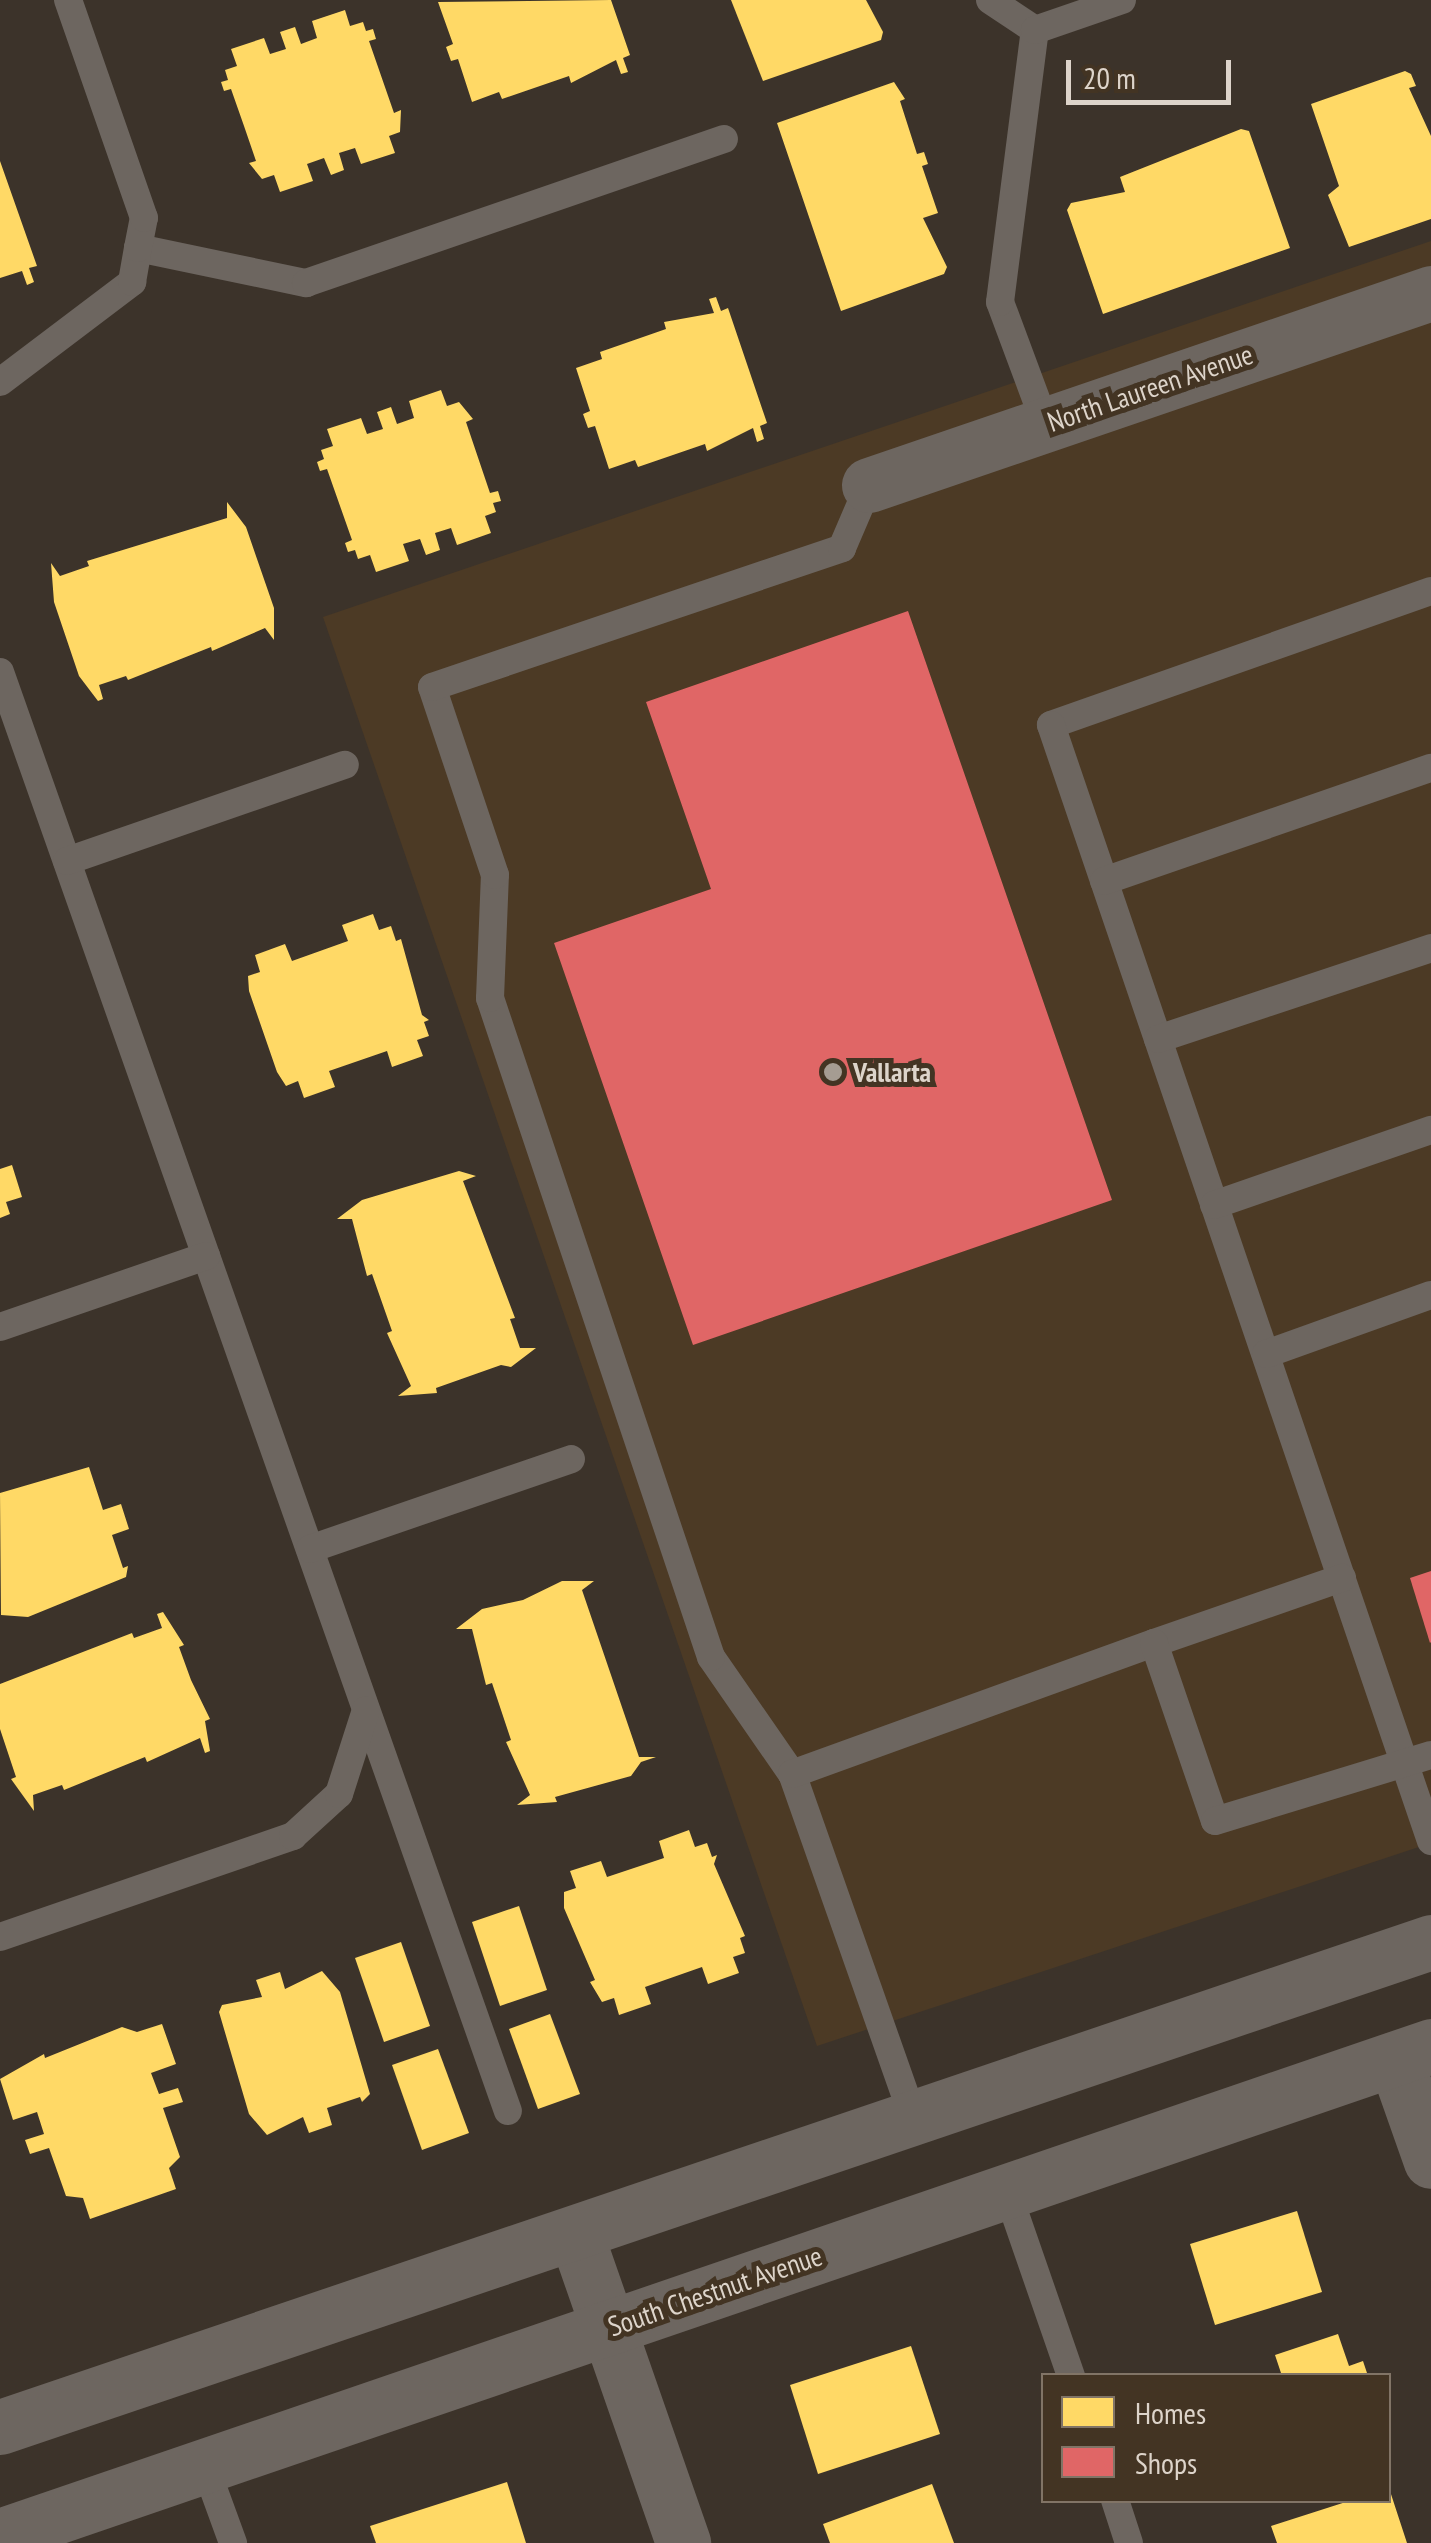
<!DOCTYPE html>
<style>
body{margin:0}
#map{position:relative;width:1431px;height:2543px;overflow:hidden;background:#3c332a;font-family:"PT Sans Narrow",sans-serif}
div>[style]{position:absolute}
.built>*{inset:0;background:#4c3a25}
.homes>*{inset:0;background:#ffd966}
.shops>*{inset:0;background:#e06666}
.lane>*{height:28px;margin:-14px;padding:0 14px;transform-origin:14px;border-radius:14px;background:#6d6660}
.street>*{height:55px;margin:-27.5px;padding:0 27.5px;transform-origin:27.5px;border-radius:27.5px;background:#6d6660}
.secondary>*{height:55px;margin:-27.5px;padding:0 27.5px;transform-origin:27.5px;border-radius:27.5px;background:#6d6660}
.dots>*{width:28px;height:28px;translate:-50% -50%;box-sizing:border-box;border:5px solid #433423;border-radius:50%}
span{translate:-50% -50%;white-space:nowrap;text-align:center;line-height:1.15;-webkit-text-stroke:10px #433423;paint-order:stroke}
.street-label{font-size:28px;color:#ddd4ca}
.poi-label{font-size:28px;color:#ddd4ca;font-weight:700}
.left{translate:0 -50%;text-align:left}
.legend{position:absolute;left:1041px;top:2373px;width:350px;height:130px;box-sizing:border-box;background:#433423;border:2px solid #817466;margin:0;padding:12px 18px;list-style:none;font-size:30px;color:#ddd4ca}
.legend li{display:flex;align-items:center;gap:20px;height:50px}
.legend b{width:50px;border:2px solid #817466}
.scale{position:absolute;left:1066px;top:60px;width:165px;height:45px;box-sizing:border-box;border:5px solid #ddd4ca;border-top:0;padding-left:12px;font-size:30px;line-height:35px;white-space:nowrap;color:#ddd4ca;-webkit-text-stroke:8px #433423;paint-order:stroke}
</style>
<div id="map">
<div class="built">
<div style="clip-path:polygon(1431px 241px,1431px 1843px,817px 2046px,323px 617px)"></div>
</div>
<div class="homes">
<div style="clip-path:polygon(611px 0,630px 55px,623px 58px,628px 72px,621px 74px,616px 60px,571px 83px,569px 76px,502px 99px,499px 92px,472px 102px,458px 59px,451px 61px,446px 47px,453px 44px,438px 2px)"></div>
<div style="clip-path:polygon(731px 0,866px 0,883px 32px,881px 40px,763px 81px)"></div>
<div style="clip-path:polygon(345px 10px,350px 26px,363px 22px,366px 31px,373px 29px,376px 39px,369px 41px,394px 113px,401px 110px,400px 132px,389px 136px,395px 153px,361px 164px,355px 148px,339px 153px,344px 170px,331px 175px,324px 158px,307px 164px,313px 181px,280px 192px,274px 175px,262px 179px,249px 163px,256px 161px,244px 126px,231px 89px,224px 91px,221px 82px,228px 80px,225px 70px,237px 66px,231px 49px,264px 38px,270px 54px,286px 49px,280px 32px,295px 27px,301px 44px,317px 38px,312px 21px)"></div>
<div style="clip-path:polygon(1405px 71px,1411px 74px,1416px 86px,1409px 88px,1431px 136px,1431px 219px,1349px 247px,1328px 195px,1339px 186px,1311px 104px)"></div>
<div style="clip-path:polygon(894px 82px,905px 99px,900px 101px,917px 154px,924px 152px,928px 164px,922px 166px,938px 213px,923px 218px,947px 267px,944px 274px,841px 311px,777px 123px)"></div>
<div style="clip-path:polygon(1241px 129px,1249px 131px,1290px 248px,1103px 314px,1067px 210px,1071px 203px,1125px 192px,1120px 177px)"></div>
<div style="clip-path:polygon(0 161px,37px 266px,29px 268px,34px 282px,27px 285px,22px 271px,0 278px)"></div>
<div style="clip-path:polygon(716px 297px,721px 311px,728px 308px,767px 423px,760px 426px,764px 439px,757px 442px,753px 428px,707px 451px,705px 444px,638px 467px,635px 460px,609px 469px,595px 426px,588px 428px,583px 414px,590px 411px,576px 368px,602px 359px,600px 352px,666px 329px,664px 322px,714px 313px,709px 299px)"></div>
<div style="clip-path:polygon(441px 390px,447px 406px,459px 402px,473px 419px,466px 422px,490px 493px,498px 491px,501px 501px,493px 503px,496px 512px,485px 516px,491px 533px,457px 545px,451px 528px,435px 533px,440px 550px,426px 555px,420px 539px,403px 544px,409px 561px,376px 572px,370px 555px,358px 559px,355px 550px,348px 552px,345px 543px,352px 540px,327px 469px,320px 471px,317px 462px,324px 459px,321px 450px,333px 446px,327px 429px,361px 418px,367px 434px,383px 429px,377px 412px,391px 407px,397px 424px,414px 418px,409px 401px)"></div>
<div style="clip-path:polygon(227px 502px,246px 527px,274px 608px,274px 640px,265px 628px,212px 651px,211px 647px,128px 680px,126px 676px,99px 685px,103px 699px,98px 701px,79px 676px,54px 602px,51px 563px,60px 576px,89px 566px,87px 561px,227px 518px)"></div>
<div style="clip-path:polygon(373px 914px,379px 930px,391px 926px,396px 941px,401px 939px,422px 1015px,429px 1020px,424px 1022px,429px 1036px,417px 1040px,423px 1056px,392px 1067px,387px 1051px,329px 1071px,335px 1087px,304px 1098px,298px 1081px,286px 1086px,277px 1072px,249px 991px,248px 976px,260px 972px,255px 955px,285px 944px,292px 961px,348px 941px,342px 925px)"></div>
<div style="clip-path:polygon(12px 1165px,22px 1197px,6px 1202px,10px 1214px,0 1218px,0 1169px)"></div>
<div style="clip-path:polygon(459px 1171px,476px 1176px,463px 1181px,515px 1318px,510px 1319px,520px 1348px,536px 1348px,511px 1367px,501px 1365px,436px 1388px,437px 1393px,398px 1396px,411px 1386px,387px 1333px,392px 1331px,372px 1274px,367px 1276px,352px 1219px,337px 1219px,362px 1200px)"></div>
<div style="clip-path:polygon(89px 1467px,103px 1510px,121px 1504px,129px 1529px,112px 1535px,123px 1568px,128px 1566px,126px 1577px,28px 1617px,1px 1615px,0 1493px)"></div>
<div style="clip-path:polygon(562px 1581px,594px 1581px,582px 1590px,639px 1757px,656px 1757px,641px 1762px,631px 1776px,555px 1797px,557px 1802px,517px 1805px,530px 1795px,506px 1742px,511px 1740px,492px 1683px,486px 1685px,472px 1629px,456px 1629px,482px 1609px,523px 1600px)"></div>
<div style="clip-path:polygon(163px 1612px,184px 1645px,179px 1647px,191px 1680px,210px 1719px,205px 1721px,210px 1751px,205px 1753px,200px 1738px,147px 1762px,145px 1757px,64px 1790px,62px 1785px,33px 1795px,34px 1811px,11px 1779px,16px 1777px,0 1729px,0 1684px,132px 1633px,134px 1638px,162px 1628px,157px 1614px)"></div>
<div style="clip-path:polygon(689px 1830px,695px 1847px,707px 1843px,712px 1857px,717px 1855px,714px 1864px,745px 1936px,740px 1938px,745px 1953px,733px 1957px,739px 1973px,708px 1984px,702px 1967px,645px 1987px,651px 2004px,619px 2015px,614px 1998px,602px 2002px,590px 1982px,595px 1980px,564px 1908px,564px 1892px,576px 1888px,570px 1871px,601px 1861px,607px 1877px,664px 1858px,659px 1841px)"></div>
<div style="clip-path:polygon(519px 1906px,547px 1990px,500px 2006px,472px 1922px)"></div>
<div style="clip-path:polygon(401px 1942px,430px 2026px,384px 2042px,355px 1958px)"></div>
<div style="clip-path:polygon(322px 1971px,340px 1992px,370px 2094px,362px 2102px,360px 2097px,327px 2108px,332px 2125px,309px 2133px,303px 2117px,267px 2135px,249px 2114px,219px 2012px,222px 2005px,262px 1997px,256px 1980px,280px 1972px,285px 1989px)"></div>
<div style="clip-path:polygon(550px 2014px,580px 2094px,538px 2109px,509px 2029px)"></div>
<div style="clip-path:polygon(162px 2024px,176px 2064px,151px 2073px,159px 2094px,178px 2088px,183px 2102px,163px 2108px,180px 2157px,169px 2168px,176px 2189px,90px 2219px,83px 2198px,66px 2196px,49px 2148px,30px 2154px,25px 2140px,44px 2134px,37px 2112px,13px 2120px,0 2079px,44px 2054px,45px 2058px,122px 2027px,137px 2032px)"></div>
<div style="clip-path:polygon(438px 2049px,469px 2133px,422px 2150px,392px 2065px)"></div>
<div style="clip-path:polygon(1297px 2211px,1322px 2292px,1215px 2325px,1190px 2244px)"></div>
<div style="clip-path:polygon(1338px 2334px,1349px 2366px,1363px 2361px,1368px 2376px,1282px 2376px,1275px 2355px)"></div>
<div style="clip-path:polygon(911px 2346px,940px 2434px,818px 2474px,790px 2385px)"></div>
<div style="clip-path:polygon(507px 2482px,526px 2543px,376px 2543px,370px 2526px)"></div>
<div style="clip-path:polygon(932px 2484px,954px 2543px,830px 2543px,823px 2524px)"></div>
<div style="clip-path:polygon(1389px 2488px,1407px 2543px,1277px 2543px,1271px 2526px,1352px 2500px,1388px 2500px)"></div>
</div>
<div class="shops">
<div style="clip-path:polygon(908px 611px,1112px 1200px,693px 1345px,554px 943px,711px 889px,646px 702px)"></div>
<div style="clip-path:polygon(1431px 1571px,1431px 1642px,1430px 1643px,1410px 1578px)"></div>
</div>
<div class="lane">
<div style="left:990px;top:0;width:54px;rotate:33.7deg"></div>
<div style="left:138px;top:248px;width:172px;rotate:11.8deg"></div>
<div style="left:306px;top:283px;width:442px;rotate:-19deg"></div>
<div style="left:0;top:382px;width:166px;rotate:-37.1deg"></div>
<div style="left:132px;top:282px;width:35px;rotate:-80deg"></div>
<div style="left:138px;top:248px;width:31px;rotate:-79deg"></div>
<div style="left:144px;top:218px;width:231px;rotate:-109.2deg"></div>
<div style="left:1045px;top:423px;width:129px;rotate:-110.4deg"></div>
<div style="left:1000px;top:302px;width:274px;rotate:-82.7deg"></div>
<div style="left:1035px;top:30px;width:92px;rotate:-19deg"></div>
<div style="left:1431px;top:591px;width:403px;rotate:160.6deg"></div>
<div style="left:1051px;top:725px;width:1179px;rotate:71.2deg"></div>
<div style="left:0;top:672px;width:1526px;rotate:70.56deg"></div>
<div style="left:67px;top:861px;width:294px;rotate:-19.1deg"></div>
<div style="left:1104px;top:881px;width:346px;rotate:-19.1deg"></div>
<div style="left:1158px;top:1039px;width:288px;rotate:-18.4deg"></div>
<div style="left:1214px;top:1205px;width:230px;rotate:-19.1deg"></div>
<div style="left:0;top:1327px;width:218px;rotate:-19deg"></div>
<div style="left:1266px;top:1354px;width:175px;rotate:-19.7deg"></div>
<div style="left:310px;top:1549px;width:276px;rotate:-19deg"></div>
<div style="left:1154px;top:1643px;width:199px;rotate:-19.1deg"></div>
<div style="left:792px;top:1774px;width:142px;rotate:-124.7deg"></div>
<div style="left:711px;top:1657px;width:695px;rotate:-108.54deg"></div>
<div style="left:490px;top:998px;width:123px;rotate:-87.7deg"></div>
<div style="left:495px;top:875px;width:198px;rotate:-108.5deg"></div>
<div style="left:432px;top:687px;width:433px;rotate:-18.7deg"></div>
<div style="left:842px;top:548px;width:69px;rotate:-66.8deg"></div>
<div style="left:0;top:1937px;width:310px;rotate:-19deg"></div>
<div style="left:293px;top:1836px;width:62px;rotate:-42.4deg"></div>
<div style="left:339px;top:1794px;width:88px;rotate:-72.2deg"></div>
<div style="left:913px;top:2117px;width:364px;rotate:-109.4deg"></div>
<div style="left:792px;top:1774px;width:385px;rotate:-19.9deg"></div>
<div style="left:1154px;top:1643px;width:188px;rotate:71.1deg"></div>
<div style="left:1215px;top:1821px;width:226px;rotate:-17deg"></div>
<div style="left:1007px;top:2191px;width:196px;rotate:70.9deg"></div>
<div style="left:205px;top:2466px;width:82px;rotate:70deg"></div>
<div style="left:1115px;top:2500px;width:45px;rotate:72deg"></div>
</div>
<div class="street">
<div style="left:869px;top:485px;width:594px;rotate:-18.86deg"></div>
<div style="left:1395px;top:2059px;width:108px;rotate:70.6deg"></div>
<div style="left:576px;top:2235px;width:326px;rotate:70.8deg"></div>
</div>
<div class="secondary">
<div style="left:0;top:2427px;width:1511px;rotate:-18.72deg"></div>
<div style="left:0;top:2536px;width:1513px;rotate:-18.9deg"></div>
</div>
<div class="dots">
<div style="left:833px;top:1072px;background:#a59c92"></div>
</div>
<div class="street-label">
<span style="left:1150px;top:388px;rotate:-19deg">North Laureen Avenue</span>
<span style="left:715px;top:2291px;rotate:-19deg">South Chestnut Avenue</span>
</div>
<div class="poi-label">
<span class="left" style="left:853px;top:1072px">Vallarta</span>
</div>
<ul class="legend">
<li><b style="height:28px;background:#ffd966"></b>Homes</li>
<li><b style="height:28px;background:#e06666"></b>Shops</li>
</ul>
<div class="scale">20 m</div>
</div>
